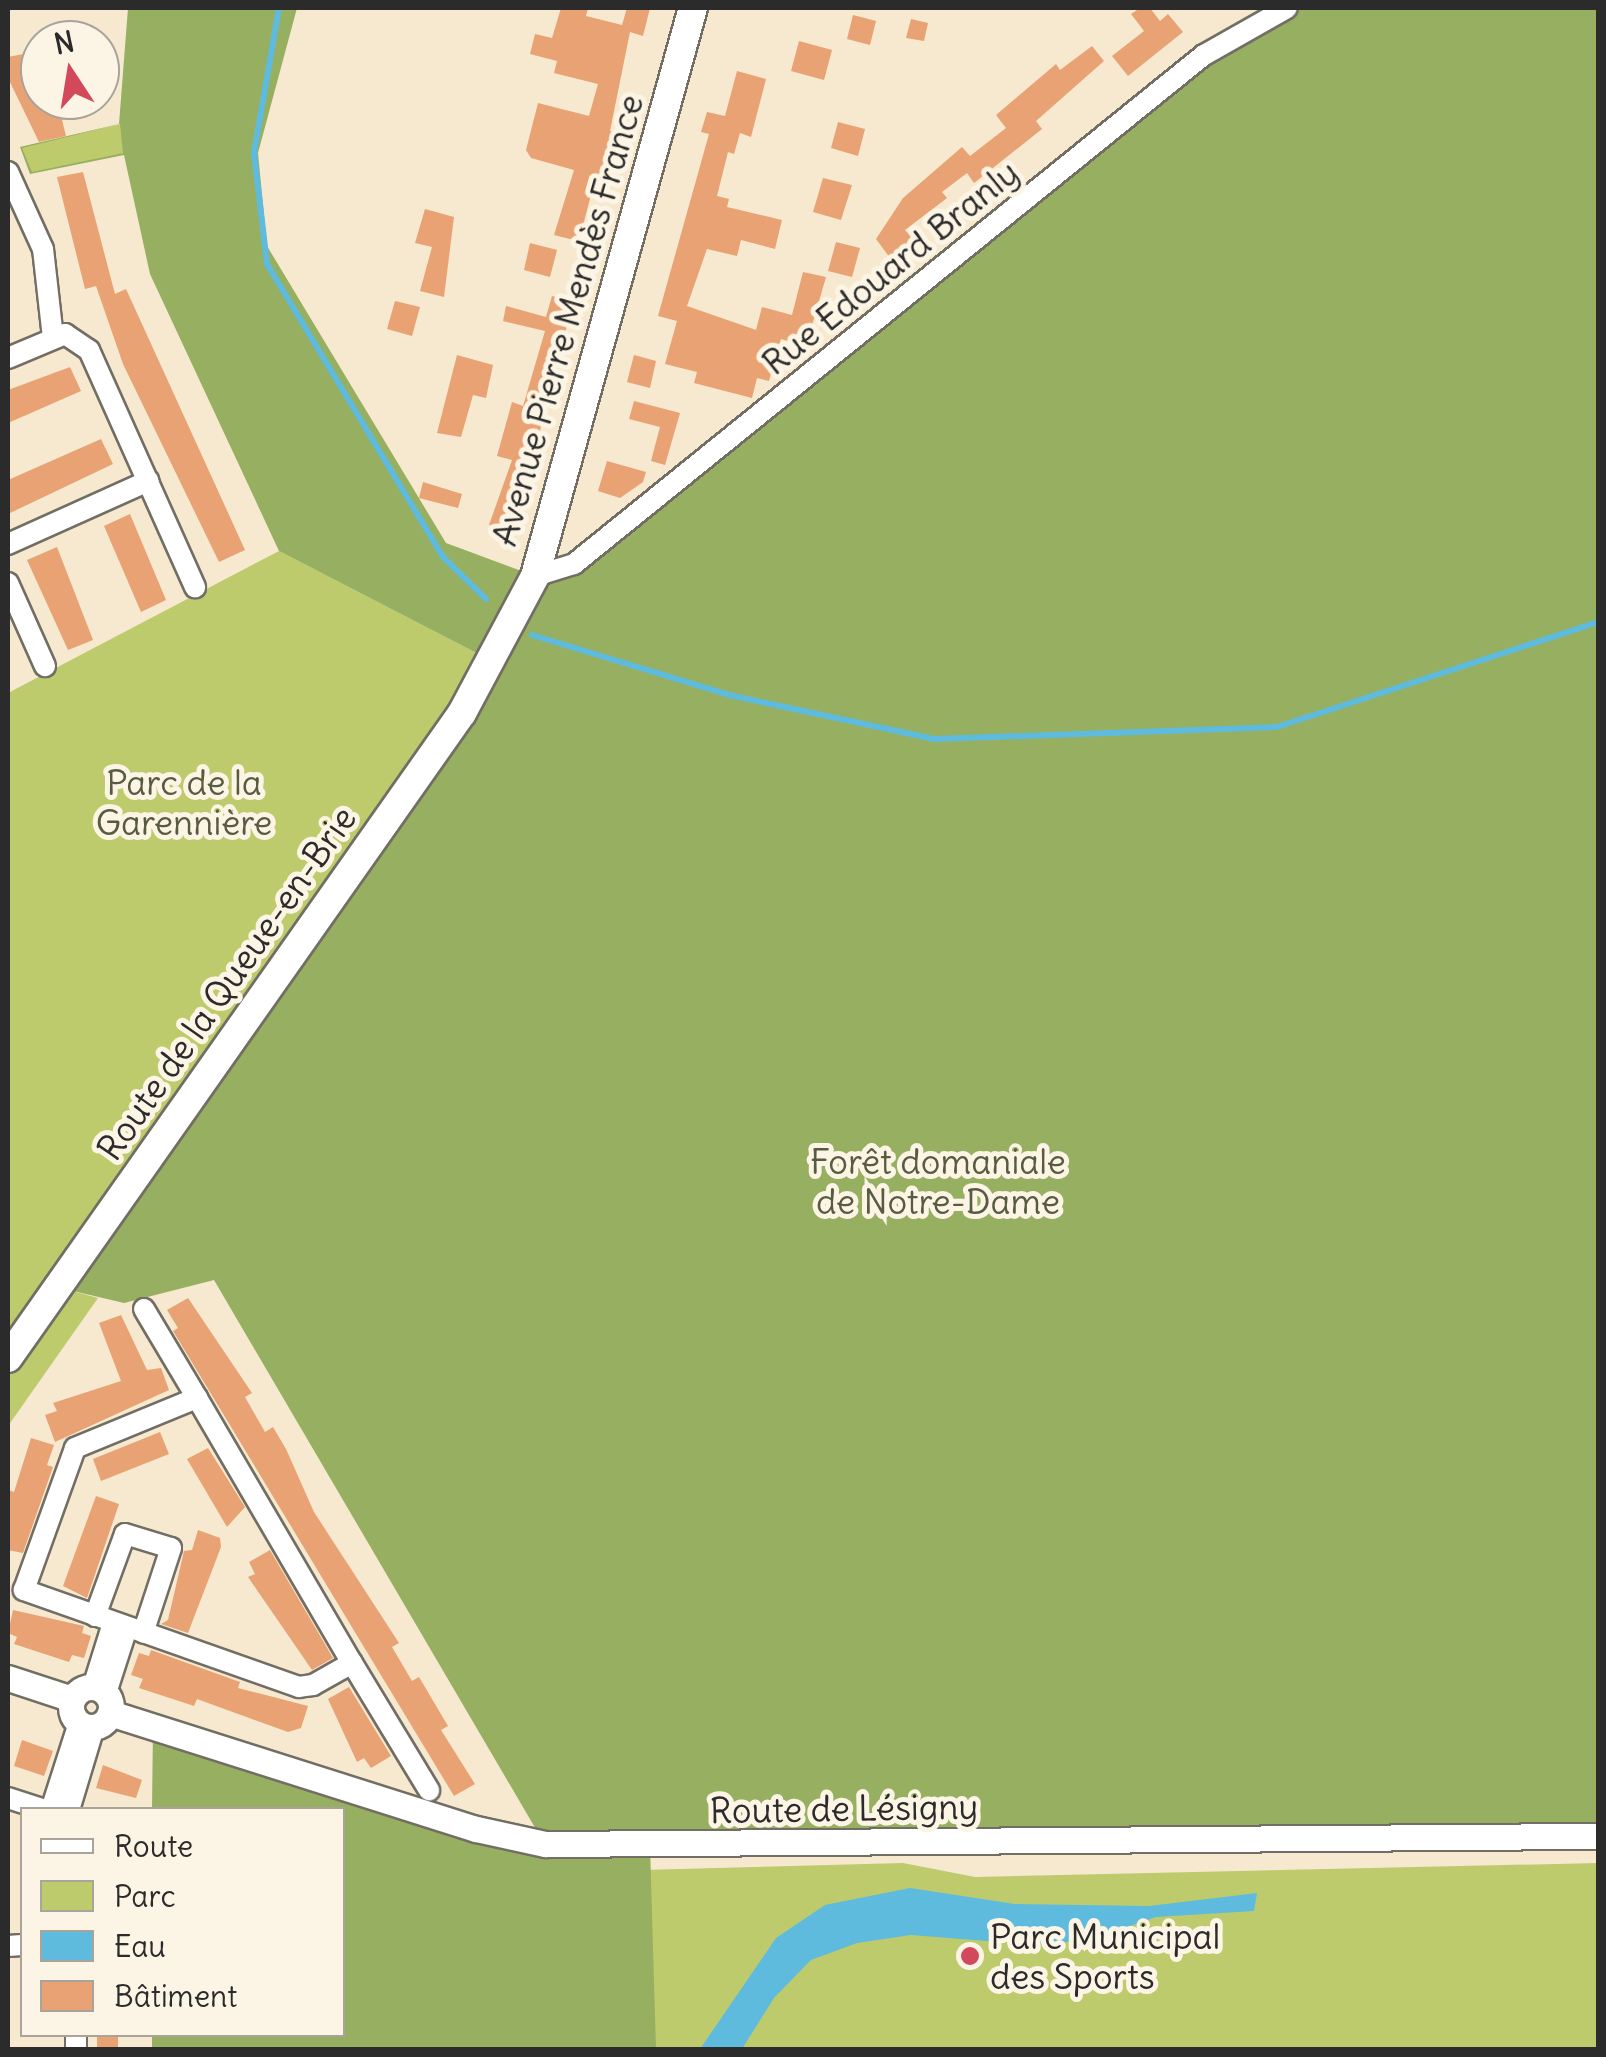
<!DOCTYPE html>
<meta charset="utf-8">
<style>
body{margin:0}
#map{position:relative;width:1606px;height:2057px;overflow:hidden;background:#f6e9cf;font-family:Delius,sans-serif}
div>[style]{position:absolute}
.green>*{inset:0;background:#bdcb6d}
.forest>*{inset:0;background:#96af60}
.water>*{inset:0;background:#5fbbdd}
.stream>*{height:6px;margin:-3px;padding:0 3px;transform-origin:3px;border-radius:3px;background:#5fbbdd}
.building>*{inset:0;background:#e8a273}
.roads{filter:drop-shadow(2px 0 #726e64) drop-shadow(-2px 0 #726e64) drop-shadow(0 2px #726e64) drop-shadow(0 -2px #726e64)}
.minor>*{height:20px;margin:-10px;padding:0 10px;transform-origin:10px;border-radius:10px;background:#fff}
.tertiary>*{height:25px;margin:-12.5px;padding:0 12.5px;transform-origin:12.5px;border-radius:12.5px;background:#fff}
.tertiary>.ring{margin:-12.5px;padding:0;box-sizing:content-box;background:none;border:25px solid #fff;border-radius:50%}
.secondary>*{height:28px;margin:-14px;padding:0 14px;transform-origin:14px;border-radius:14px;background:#fff}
.dots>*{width:28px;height:28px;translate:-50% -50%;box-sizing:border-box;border:5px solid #fcf5e5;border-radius:50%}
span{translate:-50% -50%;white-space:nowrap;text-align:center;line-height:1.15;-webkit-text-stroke:10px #fcf5e5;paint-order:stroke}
.street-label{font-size:35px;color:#2b2b2b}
.park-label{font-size:35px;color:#575b3f}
.poi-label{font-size:35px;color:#2b2b2b}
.left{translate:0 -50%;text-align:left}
.frame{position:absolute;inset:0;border:10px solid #2b2b2b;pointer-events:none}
.legend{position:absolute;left:20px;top:1807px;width:325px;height:230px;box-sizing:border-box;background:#fcf5e5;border:2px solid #a8a49b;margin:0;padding:12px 18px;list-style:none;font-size:30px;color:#2b2b2b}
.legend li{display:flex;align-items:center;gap:20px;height:50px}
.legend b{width:50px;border:2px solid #a8a49b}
.north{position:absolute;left:20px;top:20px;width:100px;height:100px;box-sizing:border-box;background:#fcf5e5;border:2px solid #a8a49b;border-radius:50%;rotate:348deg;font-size:28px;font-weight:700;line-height:40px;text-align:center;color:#2b2b2b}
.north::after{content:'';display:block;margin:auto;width:35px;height:45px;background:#d1495b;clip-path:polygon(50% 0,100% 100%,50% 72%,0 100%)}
</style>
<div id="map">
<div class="green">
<div style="clip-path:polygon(121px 124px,124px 153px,31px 173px,21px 147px)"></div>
<div style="clip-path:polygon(279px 551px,490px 660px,58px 1288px,44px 1281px,8px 1330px,8px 693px)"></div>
<div style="clip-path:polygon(69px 1290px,98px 1298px,8px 1426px,8px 1376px)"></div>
<div style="clip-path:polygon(903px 1863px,975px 1877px,1598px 1863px,1598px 2049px,152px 2050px,152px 2035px,342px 2034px,529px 1873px)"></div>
</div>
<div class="forest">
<div style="clip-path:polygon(evenodd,128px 8px,297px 8px,258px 153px,267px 246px,446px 543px,535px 576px,574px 569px,1206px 63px,1300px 8px,1598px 8px,1598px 1836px,650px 1846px,656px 2049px,152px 2049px,152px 2035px,342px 2034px,342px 1810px,152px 1809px,153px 1726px,544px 1843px,214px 1280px,124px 1303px,69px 1290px,490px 660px,279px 551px,150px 274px,124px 155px,30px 174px,20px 147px,119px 124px,128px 8px,120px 124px,123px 153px,32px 172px,22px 148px,120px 124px)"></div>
</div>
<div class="water">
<div style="clip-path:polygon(910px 1888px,1015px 1904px,1149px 1906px,1257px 1893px,1254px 1911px,1156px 1917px,1093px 1939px,1037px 1945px,911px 1935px,857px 1943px,811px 1960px,774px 1998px,742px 2049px,700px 2049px,776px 1938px,825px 1905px)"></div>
</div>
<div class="stream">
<div style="left:279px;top:8px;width:147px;rotate:99.8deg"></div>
<div style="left:254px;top:153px;width:112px;rotate:83.3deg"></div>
<div style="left:267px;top:264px;width:342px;rotate:59deg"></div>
<div style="left:443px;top:557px;width:60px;rotate:44.3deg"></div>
<div style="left:532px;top:635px;width:206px;rotate:16.9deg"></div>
<div style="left:729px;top:695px;width:211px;rotate:12.1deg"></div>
<div style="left:935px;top:739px;width:342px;rotate:-2deg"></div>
<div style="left:1277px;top:727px;width:338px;rotate:-18.1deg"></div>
</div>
<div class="building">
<div style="clip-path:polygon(561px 8px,588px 8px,586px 16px,622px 25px,627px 8px,650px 8px,643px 36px,630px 32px,610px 131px,617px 132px,600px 198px,591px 195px,580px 237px,570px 239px,554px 235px,574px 170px,531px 158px,526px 150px,538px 103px,589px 116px,598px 84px,554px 73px,557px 61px,530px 54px,535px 34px,552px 38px)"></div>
<div style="clip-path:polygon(1140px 8px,1150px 8px,1160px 21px,1168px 14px,1183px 32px,1128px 76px,1112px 56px,1144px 31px,1131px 14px)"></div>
<div style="clip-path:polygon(853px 15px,876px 21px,870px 45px,847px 39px)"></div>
<div style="clip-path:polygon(911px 19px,928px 23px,924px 41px,906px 38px)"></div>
<div style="clip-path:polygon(799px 41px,832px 50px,824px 80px,791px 71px)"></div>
<div style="clip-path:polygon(1092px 46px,1104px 61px,1036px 121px,1042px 129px,974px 183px,967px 173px,942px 192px,947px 198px,905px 230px,914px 240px,890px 258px,876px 239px,903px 198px,962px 147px,970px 156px,1006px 128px,996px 115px,1056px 64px,1060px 70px)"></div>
<div style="clip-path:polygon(34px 52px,40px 100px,46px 100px,49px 114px,60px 112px,66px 136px,39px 142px,8px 78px,8px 57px)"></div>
<div style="clip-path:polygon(737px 71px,766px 79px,751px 137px,740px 133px,734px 154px,728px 152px,717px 196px,729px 199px,727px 207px,782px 220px,775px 249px,741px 240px,737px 256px,707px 249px,687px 306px,756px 330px,762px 307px,792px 315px,803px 272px,826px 277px,806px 346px,781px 339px,769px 381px,757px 378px,752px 398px,694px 383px,697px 372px,665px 364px,677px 321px,658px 316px,709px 134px,701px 132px,707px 112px,725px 116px)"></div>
<div style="clip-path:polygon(838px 122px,865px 129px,858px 156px,831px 148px)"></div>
<div style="clip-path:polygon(83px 172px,115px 294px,126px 289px,245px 550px,219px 562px,123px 364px,96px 286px,85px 289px,57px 177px)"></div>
<div style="clip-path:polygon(823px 178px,852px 185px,841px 220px,813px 212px)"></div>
<div style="clip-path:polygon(425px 209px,454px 217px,444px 297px,420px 291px,432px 247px,415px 243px)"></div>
<div style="clip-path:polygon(836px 242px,860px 248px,852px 277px,828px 271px)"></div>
<div style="clip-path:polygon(530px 243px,557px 250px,550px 277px,524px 270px)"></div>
<div style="clip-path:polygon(552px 296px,573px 302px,514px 532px,489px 525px,512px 460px,497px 456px,512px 402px,523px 406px,545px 331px,503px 321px,506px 306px,546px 317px)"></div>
<div style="clip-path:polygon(395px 301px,420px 307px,412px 336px,387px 329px)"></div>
<div style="clip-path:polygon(457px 355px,493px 365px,486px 398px,473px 395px,461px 437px,437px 433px)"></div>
<div style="clip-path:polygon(634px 355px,656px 361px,650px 388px,627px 382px)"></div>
<div style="clip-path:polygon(70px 367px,81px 391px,8px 423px,8px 390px)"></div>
<div style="clip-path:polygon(634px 401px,680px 413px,665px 465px,651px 461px,660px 427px,629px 419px)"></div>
<div style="clip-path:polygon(101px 439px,113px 464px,8px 514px,8px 480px)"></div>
<div style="clip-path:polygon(607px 461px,646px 472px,643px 482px,620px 498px,598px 491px)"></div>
<div style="clip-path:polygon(423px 482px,462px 494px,458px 508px,419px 498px)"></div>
<div style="clip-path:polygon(130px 514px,166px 600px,141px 612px,104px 526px)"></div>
<div style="clip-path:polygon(57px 547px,93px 640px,68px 650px,27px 560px)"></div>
<div style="clip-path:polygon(188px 1298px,252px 1393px,245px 1397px,265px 1432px,273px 1427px,286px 1449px,314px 1512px,399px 1643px,392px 1647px,412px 1681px,419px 1677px,448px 1726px,441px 1730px,475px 1784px,454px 1796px,173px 1331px,178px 1328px,167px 1310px)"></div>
<div style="clip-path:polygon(121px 1315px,147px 1370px,161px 1368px,169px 1390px,55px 1442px,45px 1415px,57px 1411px,53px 1403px,121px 1381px,99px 1323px)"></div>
<div style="clip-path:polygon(160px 1432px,169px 1454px,101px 1481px,93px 1459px)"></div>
<div style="clip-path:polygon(31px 1438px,54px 1445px,47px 1465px,53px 1467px,23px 1553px,8px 1550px,8px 1490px,14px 1492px)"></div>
<div style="clip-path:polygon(208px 1448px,245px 1507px,227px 1527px,187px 1459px)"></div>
<div style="clip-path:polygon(96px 1496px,119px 1504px,87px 1598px,63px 1586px)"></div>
<div style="clip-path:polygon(198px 1530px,220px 1538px,221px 1547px,188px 1633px,161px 1624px,168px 1620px,184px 1551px,192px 1550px)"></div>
<div style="clip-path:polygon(270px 1550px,333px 1658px,312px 1670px,248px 1577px,255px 1574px,249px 1562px)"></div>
<div style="clip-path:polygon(13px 1610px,84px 1626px,82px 1633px,91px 1636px,84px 1658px,72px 1655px,69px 1662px,14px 1644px,17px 1637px,8px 1633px)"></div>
<div style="clip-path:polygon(151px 1650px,240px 1682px,238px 1688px,308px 1706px,301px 1728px,288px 1732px,197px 1699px,194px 1706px,139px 1688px,143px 1679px,131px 1675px,139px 1653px,149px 1656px)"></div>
<div style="clip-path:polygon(349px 1687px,391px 1756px,371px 1768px,364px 1758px,357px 1762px,328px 1699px)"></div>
<div style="clip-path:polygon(22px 1740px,53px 1751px,44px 1776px,14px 1766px)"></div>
<div style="clip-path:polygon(103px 1765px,142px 1780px,136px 1798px,96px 1788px)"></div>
<div style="clip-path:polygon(97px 2034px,118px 2034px,118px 2050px,97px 2050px)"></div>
</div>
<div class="roads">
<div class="minor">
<div style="left:8px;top:172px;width:85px;rotate:65.6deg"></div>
<div style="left:43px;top:249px;width:90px;rotate:83.6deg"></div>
<div style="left:8px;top:358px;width:62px;rotate:-22.8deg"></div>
<div style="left:65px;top:334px;width:29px;rotate:34deg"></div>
<div style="left:89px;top:350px;width:260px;rotate:65.9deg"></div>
<div style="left:8px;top:544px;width:154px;rotate:-24.2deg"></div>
<div style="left:535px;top:576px;width:41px;rotate:-17.1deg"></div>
<div style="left:574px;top:564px;width:810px;rotate:-38.94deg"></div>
<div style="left:1204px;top:55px;width:95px;rotate:-29.5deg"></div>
<div style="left:8px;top:583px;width:91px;rotate:66deg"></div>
<div style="left:144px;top:1309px;width:104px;rotate:59.2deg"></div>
<div style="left:197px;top:1398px;width:307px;rotate:59.7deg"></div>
<div style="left:352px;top:1663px;width:45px;rotate:150.6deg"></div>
<div style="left:313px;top:1685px;width:14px;rotate:172deg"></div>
<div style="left:299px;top:1687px;width:292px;rotate:-160.6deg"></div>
<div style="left:24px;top:1590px;width:151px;rotate:-70.2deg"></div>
<div style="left:75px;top:1448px;width:132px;rotate:-22.3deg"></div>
<div style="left:95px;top:1616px;width:87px;rotate:-69.9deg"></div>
<div style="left:125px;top:1534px;width:48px;rotate:16.9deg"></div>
<div style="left:171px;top:1548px;width:89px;rotate:108.2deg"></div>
<div style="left:352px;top:1663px;width:149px;rotate:58.8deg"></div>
<div style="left:93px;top:1687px;width:67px;rotate:-72.6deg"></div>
<div style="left:106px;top:1693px;width:68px;rotate:-72.1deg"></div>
<div style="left:8px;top:1798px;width:39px;rotate:18deg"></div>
<div style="left:51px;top:1810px;width:91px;rotate:-72.2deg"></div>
<div style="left:69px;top:1810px;width:87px;rotate:-73.2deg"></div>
<div style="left:8px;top:1946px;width:14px;rotate:-4deg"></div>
<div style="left:76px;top:2034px;width:16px;rotate:90deg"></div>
</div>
<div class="tertiary">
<div style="left:8px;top:1678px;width:67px;rotate:18.2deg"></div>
<div class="ring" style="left:71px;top:1687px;width:15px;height:15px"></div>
<div style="left:110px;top:1713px;width:384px;rotate:17.6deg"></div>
<div style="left:476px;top:1829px;width:71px;rotate:12.3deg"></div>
<div style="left:545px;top:1844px;width:1053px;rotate:-0.44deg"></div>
</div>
<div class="secondary">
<div style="left:8px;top:1358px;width:789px;rotate:-54.86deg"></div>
<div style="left:462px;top:713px;width:155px;rotate:-61.9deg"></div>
<div style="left:535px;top:576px;width:590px;rotate:-74.46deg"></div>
</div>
</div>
<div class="dots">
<div style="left:970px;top:1956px;background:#d1495b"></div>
</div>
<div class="street-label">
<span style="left:890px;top:267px;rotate:-39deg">Rue Edouard Branly</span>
<span style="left:567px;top:320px;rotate:-74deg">Avenue Pierre Mendès France</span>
<span style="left:226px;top:983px;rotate:-55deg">Route de la Queue-en-Brie</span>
<span style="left:844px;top:1808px;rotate:-1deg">Route de Lésigny</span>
</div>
<div class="park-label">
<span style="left:184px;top:802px">Parc de la<br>Garennière</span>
<span style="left:938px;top:1181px">Forêt domaniale<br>de Notre-Dame</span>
</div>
<div class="poi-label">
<span class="left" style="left:990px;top:1956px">Parc Municipal<br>des Sports</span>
</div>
<div class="frame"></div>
<ul class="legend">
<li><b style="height:12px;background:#fff"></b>Route</li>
<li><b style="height:28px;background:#bdcb6d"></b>Parc</li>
<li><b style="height:28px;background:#5fbbdd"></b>Eau</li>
<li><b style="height:28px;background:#e8a273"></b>Bâtiment</li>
</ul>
<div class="north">N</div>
</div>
